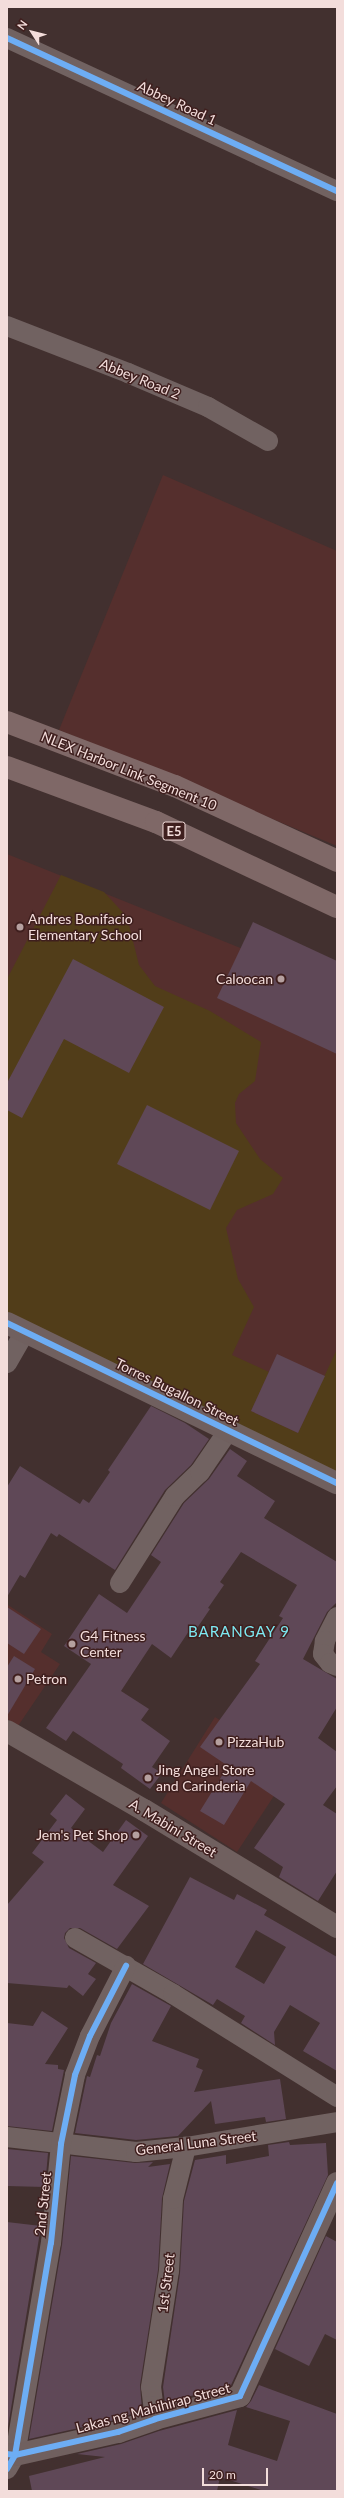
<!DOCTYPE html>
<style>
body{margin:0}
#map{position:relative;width:344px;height:2498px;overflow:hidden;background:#42302f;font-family:Lato,sans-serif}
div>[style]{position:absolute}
.built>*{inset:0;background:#552f2d}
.green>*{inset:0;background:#513d19}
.building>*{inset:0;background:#5f4857}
.street>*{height:20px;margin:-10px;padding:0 10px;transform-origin:10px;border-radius:10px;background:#716261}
.secondary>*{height:22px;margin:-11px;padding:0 11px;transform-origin:11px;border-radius:11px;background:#70605f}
.highway>*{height:22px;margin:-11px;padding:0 11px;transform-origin:11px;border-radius:11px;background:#7f6867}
.cycleway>*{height:6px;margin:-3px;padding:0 3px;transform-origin:3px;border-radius:3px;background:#6dadf4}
.dots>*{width:11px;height:11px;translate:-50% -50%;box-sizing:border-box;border:2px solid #3f1f1e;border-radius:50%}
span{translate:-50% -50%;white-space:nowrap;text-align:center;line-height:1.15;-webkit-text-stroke:3px #3f1f1e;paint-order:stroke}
.shield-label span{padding:1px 3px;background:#3f1f1e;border:1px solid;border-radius:3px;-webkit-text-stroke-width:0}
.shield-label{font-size:13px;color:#f3dddb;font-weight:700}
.street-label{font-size:14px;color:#f3dddb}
.poi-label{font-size:14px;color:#f3dddb}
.left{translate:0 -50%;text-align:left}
.right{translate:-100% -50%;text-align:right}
.neighbourhood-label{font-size:15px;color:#7de8f1;letter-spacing:1px}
.frame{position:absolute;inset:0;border:8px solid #f3dddb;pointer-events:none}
.north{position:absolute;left:12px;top:12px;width:40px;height:40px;-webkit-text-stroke:3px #3f1f1e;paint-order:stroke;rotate:306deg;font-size:11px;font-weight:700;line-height:16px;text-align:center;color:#f3dddb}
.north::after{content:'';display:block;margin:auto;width:14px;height:18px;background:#f3dddb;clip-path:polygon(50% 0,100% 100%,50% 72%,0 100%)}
.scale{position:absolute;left:202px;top:2468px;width:66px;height:18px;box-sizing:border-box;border:2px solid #f3dddb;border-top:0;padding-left:5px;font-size:12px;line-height:14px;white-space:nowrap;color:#f3dddb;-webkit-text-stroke:3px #3f1f1e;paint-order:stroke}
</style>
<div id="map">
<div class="built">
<div style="clip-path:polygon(163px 475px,337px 551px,337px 846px,59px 730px)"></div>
<div style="clip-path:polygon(7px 854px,337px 987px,337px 1476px,7px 1314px)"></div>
<div style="clip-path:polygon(8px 1605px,52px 1634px,41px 1652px,60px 1664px,18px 1726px,7px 1719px)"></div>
<div style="clip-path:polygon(215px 1717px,293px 1767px,237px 1852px,161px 1803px)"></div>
</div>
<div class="green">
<div style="clip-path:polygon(61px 875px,104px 892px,127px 917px,139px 965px,155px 986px,210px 1011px,261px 1042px,255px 1081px,239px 1094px,235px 1103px,236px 1123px,260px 1159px,283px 1178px,273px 1194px,237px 1210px,226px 1228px,238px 1279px,254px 1307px,232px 1355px,269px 1372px,251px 1411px,298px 1433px,337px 1349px,337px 1476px,7px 1314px,7px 979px)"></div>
</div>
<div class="building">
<div style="clip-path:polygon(253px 922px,337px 961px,337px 1054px,217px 998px)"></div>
<div style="clip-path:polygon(73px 959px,164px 1007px,129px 1073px,64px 1039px,22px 1118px,7px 1110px,7px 1083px)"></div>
<div style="clip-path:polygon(147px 1105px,239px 1151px,210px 1210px,117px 1164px)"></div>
<div style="clip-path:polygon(277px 1354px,325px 1376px,298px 1433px,251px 1411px)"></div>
<div style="clip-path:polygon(151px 1406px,185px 1423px,209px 1439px,191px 1465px,165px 1490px,115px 1570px,59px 1534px,57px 1537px,51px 1533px,25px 1578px,20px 1575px,7px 1597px,7px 1487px,20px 1466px,80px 1504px,83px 1499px,89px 1503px,110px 1472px,108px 1470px)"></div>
<div style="clip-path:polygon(230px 1449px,247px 1461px,237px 1476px,275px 1501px,264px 1518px,337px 1562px,337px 1602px,327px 1612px,303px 1659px,337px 1679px,337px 1707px,318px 1738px,337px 1752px,337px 1786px,323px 1805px,337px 1814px,337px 1871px,318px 1901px,279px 1877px,283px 1867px,254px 1848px,285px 1804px,251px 1781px,224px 1825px,200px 1811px,228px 1766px,200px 1747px,260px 1664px,255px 1661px,283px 1618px,279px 1616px,297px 1585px,241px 1552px,220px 1582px,224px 1585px,208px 1608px,210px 1609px,195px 1631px,191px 1628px,171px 1658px,152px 1644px,121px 1691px,149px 1709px,141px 1720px,170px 1741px,152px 1767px,162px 1773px,150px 1789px,121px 1768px,123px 1764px,73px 1731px,66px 1741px,46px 1728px,91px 1664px,64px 1646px,99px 1594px,127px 1613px,161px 1562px,151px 1555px,184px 1503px,209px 1479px)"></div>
<div style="clip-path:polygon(7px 1607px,41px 1629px,24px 1654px,7px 1643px)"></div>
<div style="clip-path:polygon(14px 1656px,35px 1669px,7px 1716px,7px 1667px)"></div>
<div style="clip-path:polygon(66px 1794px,85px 1809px,71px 1828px,103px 1852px,126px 1820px,148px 1836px,113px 1885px,149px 1906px,117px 1949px,80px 1928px,70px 1928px,65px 1933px,64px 1938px,69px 1948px,96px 1963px,88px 1974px,96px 1979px,83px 1996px,69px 1985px,67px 1988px,7px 1983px,7px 1905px,44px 1862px,32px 1853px,57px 1820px,50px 1814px)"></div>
<div style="clip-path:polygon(evenodd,190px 1877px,234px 1900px,237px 1894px,267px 1910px,264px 1915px,337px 1957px,337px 1994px,330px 2006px,337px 1994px,337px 2071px,303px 2051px,320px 2023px,290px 2005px,274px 2032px,275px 2045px,241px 2023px,245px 2016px,217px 1999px,213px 2005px,143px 1964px,190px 1877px,256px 1930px,286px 1947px,264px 1984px,235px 1967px,256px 1930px)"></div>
<div style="clip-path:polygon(132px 1984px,171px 2006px,152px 2041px,199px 2059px,196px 2067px,203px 2070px,194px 2092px,280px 2079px,286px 2119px,266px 2122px,265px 2117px,215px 2124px,211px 2101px,178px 2136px,136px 2140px,75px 2133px,87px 2076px,90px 2077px,97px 2055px,100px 2056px,111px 2023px)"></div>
<div style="clip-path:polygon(42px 2011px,68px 2028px,45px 2064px,58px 2065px,58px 2069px,64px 2070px,52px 2131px,7px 2126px,7px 2023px,33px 2026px)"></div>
<div style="clip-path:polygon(289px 2142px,290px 2145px,326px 2143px,328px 2175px,231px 2385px,165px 2403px,163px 2387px,180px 2273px,184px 2201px,195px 2160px,226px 2155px,226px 2164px,269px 2156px,268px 2145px)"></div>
<div style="clip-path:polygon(7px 2149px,48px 2153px,45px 2187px,7px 2186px)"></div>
<div style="clip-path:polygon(71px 2156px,135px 2163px,153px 2162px,148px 2167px,170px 2164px,162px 2198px,158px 2270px,140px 2385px,142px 2410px,115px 2420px,29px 2439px,62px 2245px)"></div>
<div style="clip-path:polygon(7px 2222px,41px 2226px,7px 2433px)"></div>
<div style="clip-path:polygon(326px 2236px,337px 2242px,337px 2340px,325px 2334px,309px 2366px,275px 2349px)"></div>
<div style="clip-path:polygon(259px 2385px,337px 2414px,337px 2491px,264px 2491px,220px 2477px,217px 2491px,32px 2491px,29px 2476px,105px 2457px,77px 2454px,121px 2444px,159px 2431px,237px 2410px,228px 2445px,277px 2461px,290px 2421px,246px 2407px,251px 2401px)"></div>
</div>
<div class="street">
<div style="left:7px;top:38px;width:364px;rotate:24.9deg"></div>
<div style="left:7px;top:326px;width:130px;rotate:21.2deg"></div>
<div style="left:128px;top:373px;width:87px;rotate:23deg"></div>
<div style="left:208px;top:407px;width:69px;rotate:29.5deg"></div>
<div style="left:7px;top:1363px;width:36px;rotate:-60deg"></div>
<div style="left:120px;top:1583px;width:103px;rotate:-57.7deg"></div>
<div style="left:175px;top:1496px;width:35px;rotate:-44deg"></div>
<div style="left:200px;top:1472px;width:50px;rotate:-55.7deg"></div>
<div style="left:337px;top:1617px;width:27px;rotate:117deg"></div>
<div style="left:325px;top:1641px;width:13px;rotate:99deg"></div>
<div style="left:323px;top:1654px;width:11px;rotate:52deg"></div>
<div style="left:330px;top:1663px;width:8px;rotate:23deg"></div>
<div style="left:75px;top:1938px;width:113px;rotate:29.7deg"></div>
<div style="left:173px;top:1994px;width:194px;rotate:32.1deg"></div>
<div style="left:7px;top:2137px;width:130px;rotate:6.6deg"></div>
<div style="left:136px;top:2152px;width:50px;rotate:-5.7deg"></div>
<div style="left:186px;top:2147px;width:153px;rotate:-9.4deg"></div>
<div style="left:155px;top:2419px;width:32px;rotate:-97deg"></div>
<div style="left:151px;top:2387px;width:117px;rotate:-81.2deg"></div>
<div style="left:169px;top:2271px;width:72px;rotate:-86.8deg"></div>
<div style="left:173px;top:2199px;width:54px;rotate:-76deg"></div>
<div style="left:7px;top:2469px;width:16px;rotate:-60deg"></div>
<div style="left:15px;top:2455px;width:215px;rotate:-80.4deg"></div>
<div style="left:51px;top:2243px;width:100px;rotate:-84.2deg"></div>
<div style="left:61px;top:2144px;width:70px;rotate:-78.5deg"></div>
<div style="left:75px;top:2075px;width:42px;rotate:-69deg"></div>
<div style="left:90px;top:2036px;width:79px;rotate:-62.8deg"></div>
</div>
<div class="secondary">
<div style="left:7px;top:1323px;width:367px;rotate:25.9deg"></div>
<div style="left:7px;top:1731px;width:158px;rotate:30deg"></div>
<div style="left:144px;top:1810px;width:226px;rotate:31.2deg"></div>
<div style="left:7px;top:2454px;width:8px;rotate:7deg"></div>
<div style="left:15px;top:2455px;width:106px;rotate:-12.6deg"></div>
<div style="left:118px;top:2432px;width:39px;rotate:-19deg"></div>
<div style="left:155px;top:2419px;width:88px;rotate:-15.1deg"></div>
<div style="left:240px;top:2396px;width:234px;rotate:-65.5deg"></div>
</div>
<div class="highway">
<div style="left:7px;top:722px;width:180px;rotate:20.9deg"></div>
<div style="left:175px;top:786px;width:179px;rotate:24.8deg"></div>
<div style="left:7px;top:767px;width:159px;rotate:20.3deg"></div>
<div style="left:156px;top:822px;width:200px;rotate:25.2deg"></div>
</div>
<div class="cycleway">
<div style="left:7px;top:38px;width:364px;rotate:24.9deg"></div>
<div style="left:7px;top:1323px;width:367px;rotate:25.9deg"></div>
<div style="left:7px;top:2454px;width:8px;rotate:7deg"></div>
<div style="left:15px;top:2455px;width:106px;rotate:-12.6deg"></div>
<div style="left:118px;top:2432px;width:39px;rotate:-19deg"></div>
<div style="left:155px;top:2419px;width:88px;rotate:-15.1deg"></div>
<div style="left:240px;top:2396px;width:234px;rotate:-65.5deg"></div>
<div style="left:7px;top:2469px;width:16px;rotate:-60deg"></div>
<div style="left:15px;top:2455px;width:215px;rotate:-80.4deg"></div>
<div style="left:51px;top:2243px;width:100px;rotate:-84.2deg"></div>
<div style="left:61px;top:2144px;width:70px;rotate:-78.5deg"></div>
<div style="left:75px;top:2075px;width:42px;rotate:-69deg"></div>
<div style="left:90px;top:2036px;width:79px;rotate:-62.8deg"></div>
</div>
<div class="dots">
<div style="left:20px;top:927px;background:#b5a09f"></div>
<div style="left:281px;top:979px;background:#b5a09f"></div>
<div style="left:72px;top:1644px;background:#b5a09f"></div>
<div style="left:18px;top:1679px;background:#b5a09f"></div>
<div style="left:219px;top:1742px;background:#b5a09f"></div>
<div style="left:148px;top:1778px;background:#b5a09f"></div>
<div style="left:136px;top:1835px;background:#b5a09f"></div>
</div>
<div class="shield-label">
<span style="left:174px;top:831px">E5</span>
</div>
<div class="street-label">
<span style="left:177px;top:103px;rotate:25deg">Abbey Road 1</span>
<span style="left:140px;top:379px;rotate:22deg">Abbey Road 2</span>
<span style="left:129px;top:771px;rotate:22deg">NLEX Harbor Link Segment 10</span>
<span style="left:177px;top:1392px;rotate:26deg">Torres Bugallon Street</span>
<span style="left:173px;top:1828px;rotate:31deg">A. Mabini Street</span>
<span style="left:196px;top:2143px;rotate:-7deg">General Luna Street</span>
<span style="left:43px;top:2204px;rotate:-84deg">2nd Street</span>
<span style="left:166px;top:2283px;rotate:-83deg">1st Street</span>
<span style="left:153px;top:2408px;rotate:-15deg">Lakas ng Mahihirap Street</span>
</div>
<div class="poi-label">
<span class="left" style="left:28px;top:927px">Andres Bonifacio<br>Elementary School</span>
<span class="right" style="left:273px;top:979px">Caloocan</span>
<span class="left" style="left:80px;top:1644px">G4 Fitness<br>Center</span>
<span class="left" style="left:26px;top:1679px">Petron</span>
<span class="left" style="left:227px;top:1742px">PizzaHub</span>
<span class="left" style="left:156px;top:1778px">Jing Angel Store<br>and Carinderia</span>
<span class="right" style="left:128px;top:1835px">Jem's Pet Shop</span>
</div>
<div class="neighbourhood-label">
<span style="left:239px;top:1632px">BARANGAY 9</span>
</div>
<div class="frame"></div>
<div class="north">N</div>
<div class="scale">20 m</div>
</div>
